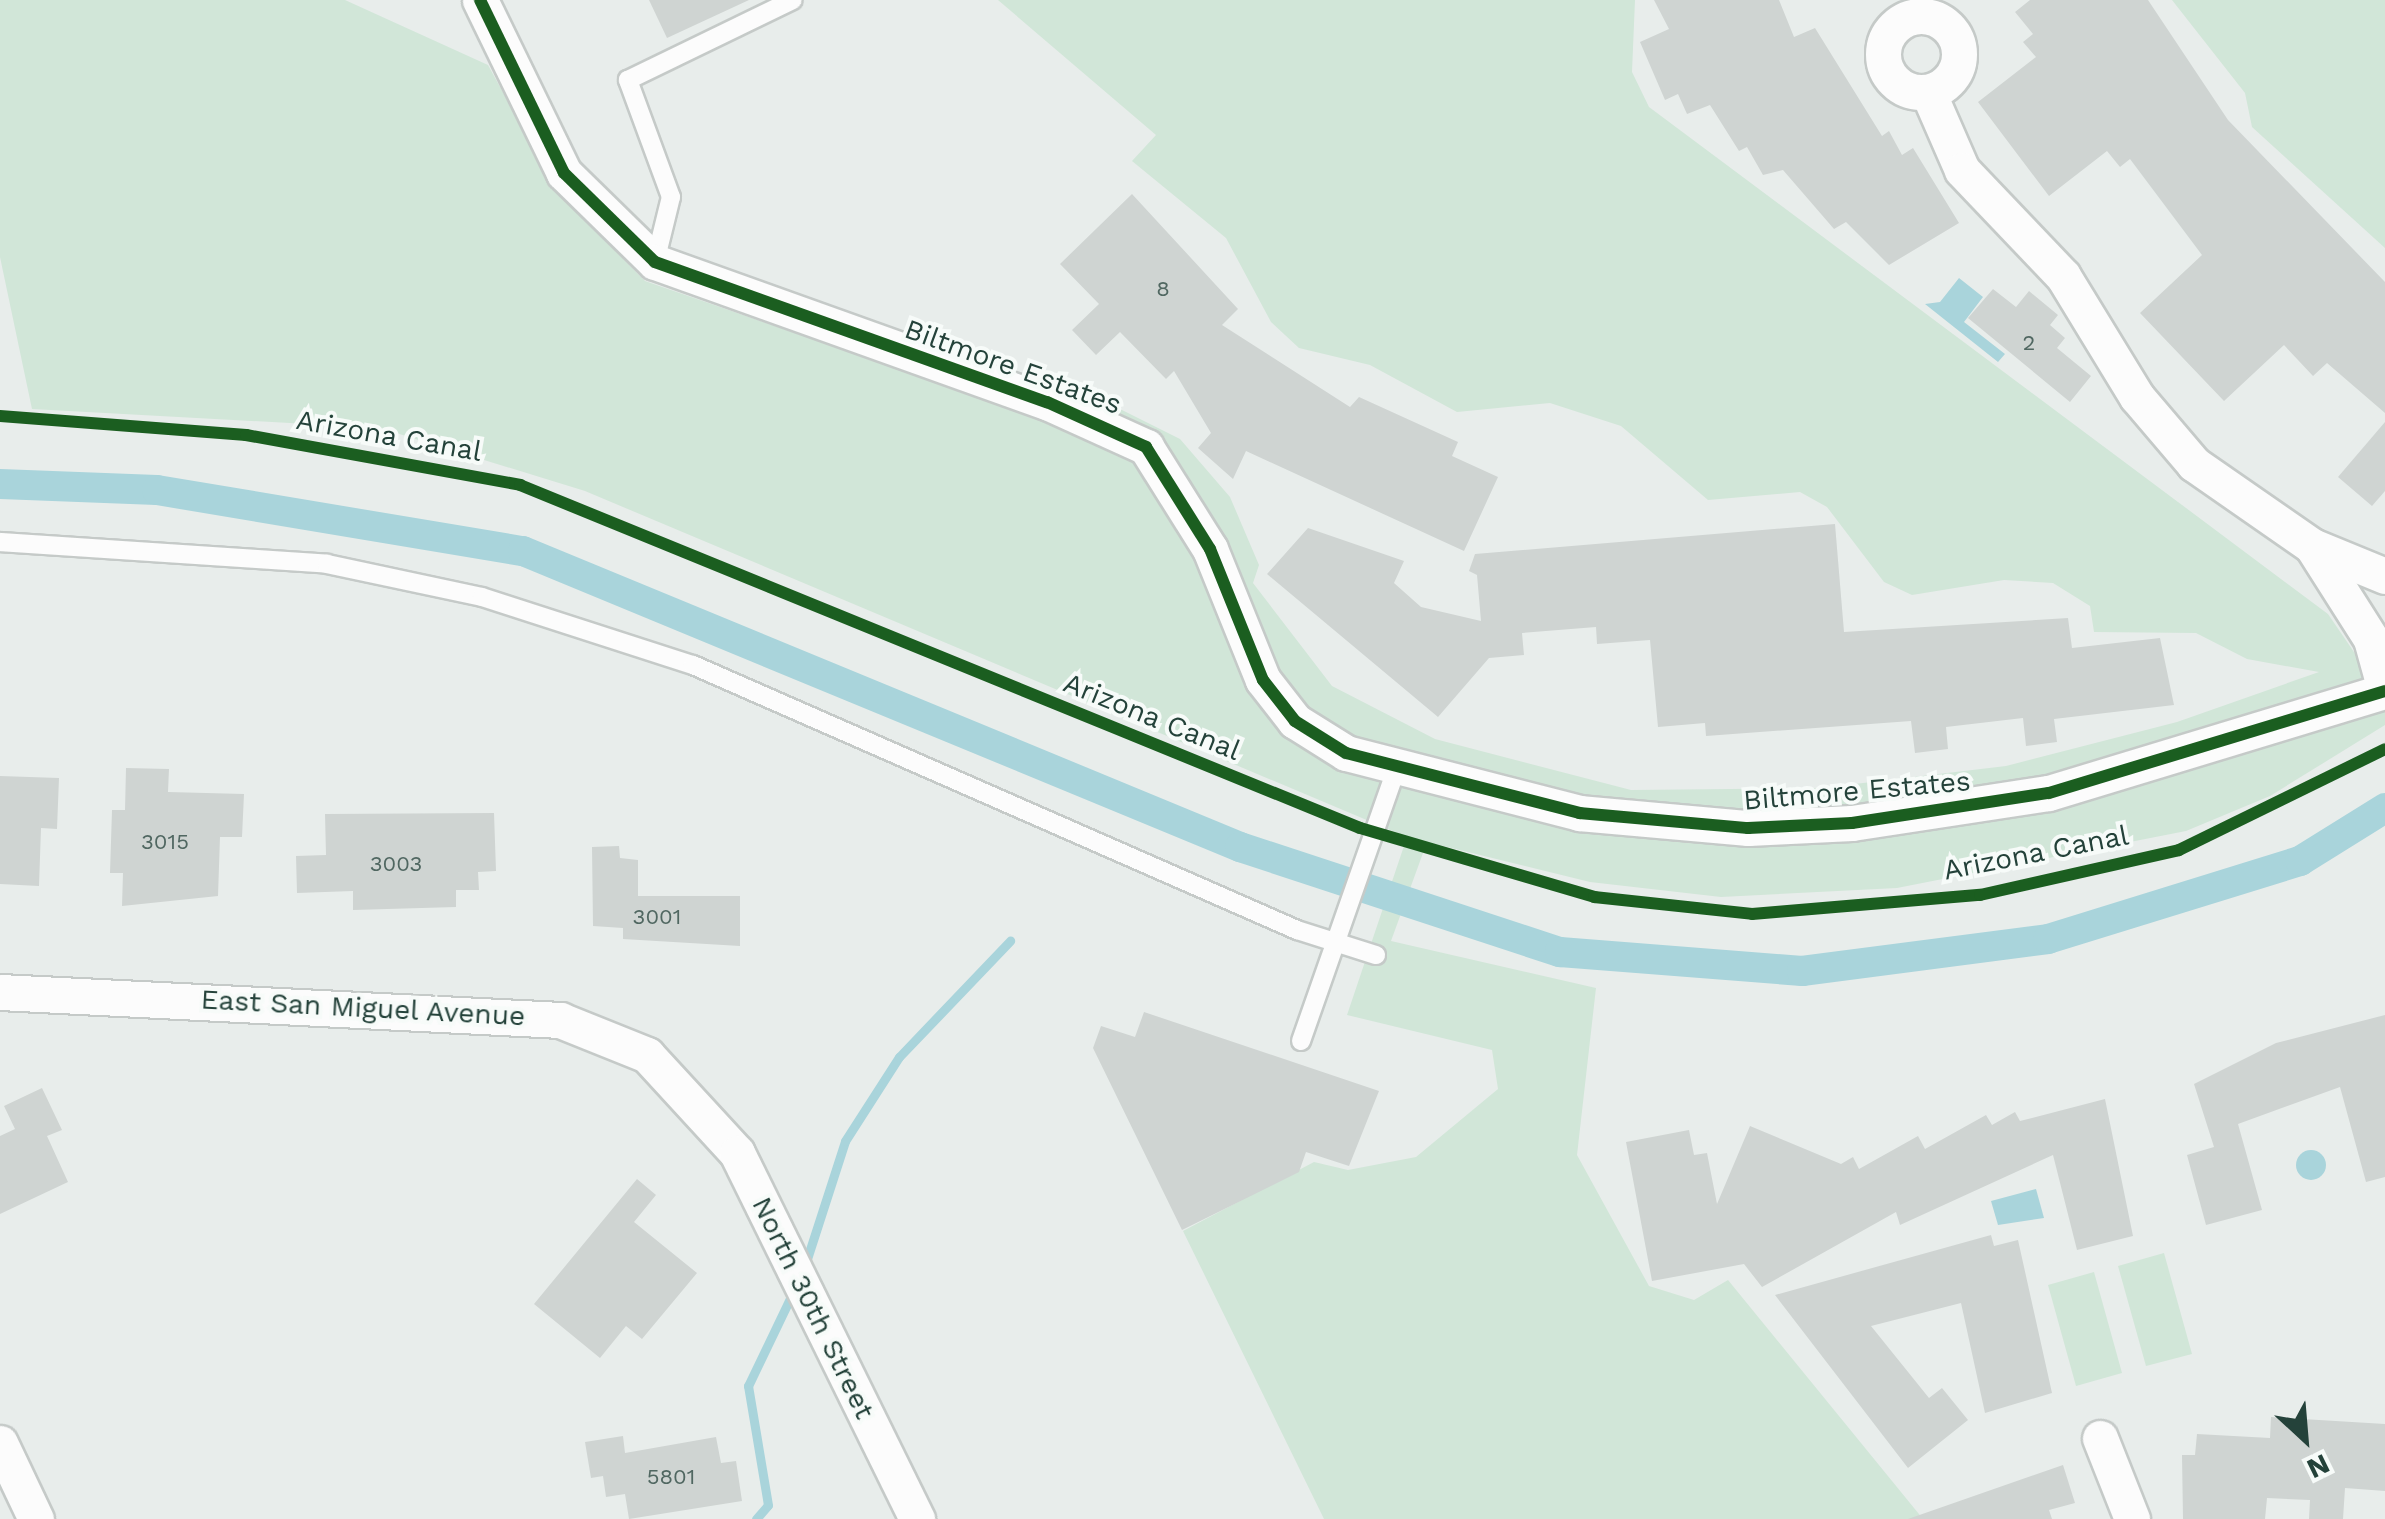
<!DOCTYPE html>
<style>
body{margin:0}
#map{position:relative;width:2385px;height:1519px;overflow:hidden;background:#e8edeb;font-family:"Work Sans",sans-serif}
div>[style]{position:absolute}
.green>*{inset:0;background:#d1e6d8}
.water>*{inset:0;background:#a9d4db}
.round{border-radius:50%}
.stream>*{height:9px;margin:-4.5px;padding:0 4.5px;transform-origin:4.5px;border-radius:4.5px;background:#a9d4db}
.canal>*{height:30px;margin:-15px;padding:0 15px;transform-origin:15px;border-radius:15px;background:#a9d4db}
.building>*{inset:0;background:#cfd4d2}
.roads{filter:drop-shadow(2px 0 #c5cac8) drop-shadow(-2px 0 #c5cac8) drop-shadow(0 2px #c5cac8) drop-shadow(0 -2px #c5cac8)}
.service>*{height:18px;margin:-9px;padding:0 9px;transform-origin:9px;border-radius:9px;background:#fcfcfc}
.minor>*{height:35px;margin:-17.5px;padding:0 17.5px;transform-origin:17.5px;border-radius:17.5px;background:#fcfcfc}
.minor>.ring{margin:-17.5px;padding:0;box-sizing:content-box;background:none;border:35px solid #fcfcfc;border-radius:50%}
.cycleway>*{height:12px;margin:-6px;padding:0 6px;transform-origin:6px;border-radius:6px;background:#1b5e20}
span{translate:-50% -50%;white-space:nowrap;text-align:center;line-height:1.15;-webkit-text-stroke:8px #f7fbf9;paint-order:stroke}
.number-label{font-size:22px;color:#506761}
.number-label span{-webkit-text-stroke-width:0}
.street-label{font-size:28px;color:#24423a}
.north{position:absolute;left:2255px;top:1389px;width:100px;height:100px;-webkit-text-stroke:8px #f7fbf9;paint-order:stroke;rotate:154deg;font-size:28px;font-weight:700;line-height:40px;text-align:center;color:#24423a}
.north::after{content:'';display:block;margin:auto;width:35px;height:45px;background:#24423a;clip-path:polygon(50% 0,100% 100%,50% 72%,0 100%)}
</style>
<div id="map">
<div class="green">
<div style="clip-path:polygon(0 0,345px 0,488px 65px,558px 193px,645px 281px,910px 373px,1104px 401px,1180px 439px,1230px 497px,1259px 565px,1253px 583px,1332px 686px,1435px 739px,1631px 790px,1821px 788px,2006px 766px,2177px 722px,2319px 672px,2247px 659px,2196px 633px,2094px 632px,2090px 606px,2053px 583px,2004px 580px,1912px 595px,1884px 582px,1827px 507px,1800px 492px,1708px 500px,1621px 426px,1550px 403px,1457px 412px,1370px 365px,1299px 348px,1271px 322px,1226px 238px,1132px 161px,1156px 135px,998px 0,1635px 0,1632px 72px,1649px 107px,2328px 614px,2356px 655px,2385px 636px,2385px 725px,2270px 796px,2186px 831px,1897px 888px,1721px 897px,1590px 882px,1427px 842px,1391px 941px,1596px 988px,1577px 1155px,1649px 1286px,1694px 1300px,1728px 1280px,1923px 1519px,1324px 1519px,1183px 1231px,1314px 1162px,1348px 1170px,1416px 1157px,1498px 1089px,1492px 1050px,1347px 1015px,1407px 837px,585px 491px,380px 428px,32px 409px,0 257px)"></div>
<div style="clip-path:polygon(2172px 0,2385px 0,2385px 248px,2252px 127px,2245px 93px)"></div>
<div style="clip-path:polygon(2164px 1253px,2192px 1354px,2146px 1366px,2118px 1266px)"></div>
<div style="clip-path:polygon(2094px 1272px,2122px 1373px,2076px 1386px,2048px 1285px)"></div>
</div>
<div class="water">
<div style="clip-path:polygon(1959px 278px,1983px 297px,1964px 322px,2005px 354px,1998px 362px,1925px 304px,1940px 302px)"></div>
<div class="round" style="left:2296px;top:1150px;width:30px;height:30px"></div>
<div style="clip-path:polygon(2036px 1189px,2044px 1218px,1998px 1225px,1991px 1201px)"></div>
</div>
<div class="stream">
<div style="left:805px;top:1265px;width:130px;rotate:-72.1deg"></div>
<div style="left:845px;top:1141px;width:100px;rotate:-57.3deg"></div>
<div style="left:899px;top:1057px;width:161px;rotate:-46.3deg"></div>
<div style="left:756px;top:1519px;width:18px;rotate:-49deg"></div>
<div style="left:768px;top:1505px;width:121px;rotate:-99.5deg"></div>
<div style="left:748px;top:1386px;width:109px;rotate:-64.4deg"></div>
</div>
<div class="canal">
<div style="left:0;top:484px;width:157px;rotate:2.2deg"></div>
<div style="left:157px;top:490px;width:371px;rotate:9.5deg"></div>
<div style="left:523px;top:551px;width:776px;rotate:22.43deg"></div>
<div style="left:1240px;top:847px;width:337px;rotate:18.2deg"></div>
<div style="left:1560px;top:952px;width:243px;rotate:4.5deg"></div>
<div style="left:1802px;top:971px;width:248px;rotate:-7.4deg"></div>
<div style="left:2048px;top:939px;width:264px;rotate:-17.2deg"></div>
<div style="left:2300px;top:861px;width:100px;rotate:-31.9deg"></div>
</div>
<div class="building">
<div style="clip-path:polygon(649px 0,749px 0,667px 38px)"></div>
<div style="clip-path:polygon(1654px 0,1779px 0,1794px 37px,1815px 28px,1882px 136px,1889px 131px,1902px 155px,1913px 148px,1959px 223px,1889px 265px,1846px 222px,1834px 229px,1783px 170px,1763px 175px,1747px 147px,1739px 151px,1710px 105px,1687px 114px,1678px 94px,1665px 100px,1640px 42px,1669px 29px)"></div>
<div style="clip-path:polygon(2030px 0,2148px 0,2228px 120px,2385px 282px,2385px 413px,2327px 363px,2313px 376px,2284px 345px,2224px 401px,2140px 313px,2202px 255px,2130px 159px,2120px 167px,2107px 151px,2049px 196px,1978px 102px,2036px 57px,2023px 42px,2033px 34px,2015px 12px)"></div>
<div style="clip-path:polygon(1132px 194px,1238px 309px,1222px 325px,1350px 407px,1359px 397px,1458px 442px,1452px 456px,1498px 477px,1464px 551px,1246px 451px,1233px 479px,1198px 448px,1211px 433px,1174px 371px,1166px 379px,1120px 332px,1096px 355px,1072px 330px,1099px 304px,1060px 264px)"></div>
<div style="clip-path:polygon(1993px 289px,2016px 307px,2029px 291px,2058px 315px,2050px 325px,2065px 338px,2057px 348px,2091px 376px,2070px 402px,1968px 318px)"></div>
<div style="clip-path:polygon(2385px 422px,2385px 491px,2372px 506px,2338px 477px)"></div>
<div style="clip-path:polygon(1835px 524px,1844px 632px,2068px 618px,2072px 648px,2160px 638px,2174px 705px,2054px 719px,2057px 742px,2026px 746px,2023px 718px,1946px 727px,1948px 749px,1915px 753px,1911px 721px,1706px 736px,1705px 723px,1658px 727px,1650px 640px,1597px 644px,1596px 627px,1522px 633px,1524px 655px,1489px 658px,1438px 717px,1267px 574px,1308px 528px,1404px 561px,1394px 583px,1421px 607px,1481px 621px,1477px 575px,1469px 571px,1475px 554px)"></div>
<div style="clip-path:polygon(126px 768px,169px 769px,168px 792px,244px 794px,242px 837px,220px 837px,218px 896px,122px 906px,123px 873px,110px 873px,112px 810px,125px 810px)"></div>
<div style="clip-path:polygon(0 776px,59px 778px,57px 829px,41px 828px,39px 886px,0 884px)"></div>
<div style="clip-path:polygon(494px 813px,496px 871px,478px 872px,479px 890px,456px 890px,456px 907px,353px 910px,353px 891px,297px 893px,296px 856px,326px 855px,325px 814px)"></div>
<div style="clip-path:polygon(619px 846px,620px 858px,638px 860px,638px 896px,740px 896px,740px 946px,623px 939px,623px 928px,593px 926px,592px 847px)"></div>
<div style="clip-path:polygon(1144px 1012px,1379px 1091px,1349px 1166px,1306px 1152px,1299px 1172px,1182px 1230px,1093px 1048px,1101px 1026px,1135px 1037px)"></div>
<div style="clip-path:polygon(2385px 1015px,2385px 1177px,2366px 1182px,2340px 1087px,2238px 1124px,2262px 1210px,2206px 1225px,2187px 1155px,2214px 1147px,2194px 1084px,2276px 1043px)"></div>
<div style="clip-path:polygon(42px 1088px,62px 1130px,47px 1136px,68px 1182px,0 1214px,0 1136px,15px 1129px,4px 1106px)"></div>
<div style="clip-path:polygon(2105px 1099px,2133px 1236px,2077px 1250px,2053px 1155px,1900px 1225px,1896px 1212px,1762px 1287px,1744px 1264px,1652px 1281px,1626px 1142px,1689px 1130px,1694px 1155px,1707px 1153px,1717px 1204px,1750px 1126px,1841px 1164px,1853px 1157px,1859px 1169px,1918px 1136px,1925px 1149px,1986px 1115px,1992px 1125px,2015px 1112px,2020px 1121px)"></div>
<div style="clip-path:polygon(637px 1179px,656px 1195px,634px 1222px,697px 1273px,642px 1339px,626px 1326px,600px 1358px,534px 1304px)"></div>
<div style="clip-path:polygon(1991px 1235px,1994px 1246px,2018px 1240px,2052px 1393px,1985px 1413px,1961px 1303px,1871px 1326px,1929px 1398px,1942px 1388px,1968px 1420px,1908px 1468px,1775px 1295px)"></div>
<div style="clip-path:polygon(2271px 1417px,2385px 1424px,2385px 1491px,2345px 1488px,2343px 1519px,2309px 1519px,2310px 1500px,2267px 1498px,2265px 1519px,2183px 1519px,2182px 1455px,2195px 1455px,2197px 1434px,2270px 1438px)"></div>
<div style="clip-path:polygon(623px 1436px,625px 1453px,716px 1437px,721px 1463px,736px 1461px,742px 1501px,629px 1519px,625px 1494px,606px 1497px,603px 1476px,591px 1478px,585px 1442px)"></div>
<div style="clip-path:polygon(2063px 1465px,2075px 1503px,2049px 1510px,2052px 1519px,1908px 1519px)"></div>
</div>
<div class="roads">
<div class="service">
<div style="left:655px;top:262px;width:67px;rotate:-76.2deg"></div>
<div style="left:671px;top:197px;width:125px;rotate:-110.2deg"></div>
<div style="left:628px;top:80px;width:183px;rotate:-25.9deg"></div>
<div style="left:0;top:542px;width:328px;rotate:3.8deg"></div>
<div style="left:327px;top:564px;width:158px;rotate:12deg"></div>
<div style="left:482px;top:597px;width:222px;rotate:17.9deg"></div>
<div style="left:693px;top:665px;width:660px;rotate:23.69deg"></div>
<div style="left:1297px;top:930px;width:83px;rotate:17.6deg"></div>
<div style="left:1301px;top:1041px;width:288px;rotate:-70.7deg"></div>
</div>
<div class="minor">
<div style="left:480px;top:0;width:192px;rotate:64.1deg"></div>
<div style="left:564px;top:173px;width:127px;rotate:44.4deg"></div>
<div style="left:655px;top:262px;width:416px;rotate:19.7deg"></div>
<div style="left:1047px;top:402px;width:109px;rotate:24.4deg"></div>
<div style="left:1146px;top:447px;width:120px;rotate:57.9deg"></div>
<div style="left:1210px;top:549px;width:141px;rotate:68deg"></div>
<div style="left:1263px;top:680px;width:52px;rotate:52deg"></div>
<div style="left:1295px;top:721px;width:60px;rotate:32.1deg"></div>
<div style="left:1346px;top:753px;width:241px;rotate:14.4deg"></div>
<div style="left:1579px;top:813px;width:170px;rotate:5.1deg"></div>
<div style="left:1748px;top:828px;width:104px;rotate:-2.8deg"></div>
<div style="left:1852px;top:823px;width:199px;rotate:-8.7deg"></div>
<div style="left:2049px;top:793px;width:351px;rotate:-16.9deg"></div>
<div class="ring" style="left:1883px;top:16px;width:41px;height:41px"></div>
<div style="left:1928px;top:92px;width:85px;rotate:66.4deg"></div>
<div style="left:1962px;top:170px;width:146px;rotate:46.4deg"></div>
<div style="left:2063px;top:276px;width:142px;rotate:58.6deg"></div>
<div style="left:2137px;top:397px;width:88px;rotate:49.6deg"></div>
<div style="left:2194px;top:464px;width:144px;rotate:34.8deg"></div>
<div style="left:2312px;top:546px;width:79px;rotate:22.3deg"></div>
<div style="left:2312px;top:546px;width:110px;rotate:57.6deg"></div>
<div style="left:2371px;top:639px;width:53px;rotate:74.6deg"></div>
<div style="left:0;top:992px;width:561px;rotate:2.86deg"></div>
<div style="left:560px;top:1020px;width:94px;rotate:21.9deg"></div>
<div style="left:647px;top:1055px;width:133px;rotate:47.4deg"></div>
<div style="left:737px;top:1153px;width:408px;rotate:63.8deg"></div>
<div style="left:2100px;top:1438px;width:87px;rotate:68.4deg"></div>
<div style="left:0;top:1443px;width:84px;rotate:64.7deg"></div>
</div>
</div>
<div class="cycleway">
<div style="left:480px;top:0;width:192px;rotate:64.1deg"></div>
<div style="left:564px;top:173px;width:127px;rotate:44.4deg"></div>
<div style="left:655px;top:262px;width:416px;rotate:19.7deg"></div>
<div style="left:1047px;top:402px;width:109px;rotate:24.4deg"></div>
<div style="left:1146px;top:447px;width:120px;rotate:57.9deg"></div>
<div style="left:1210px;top:549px;width:141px;rotate:68deg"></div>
<div style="left:1263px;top:680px;width:52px;rotate:52deg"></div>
<div style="left:1295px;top:721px;width:60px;rotate:32.1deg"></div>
<div style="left:1346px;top:753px;width:241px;rotate:14.4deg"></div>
<div style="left:1579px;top:813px;width:170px;rotate:5.1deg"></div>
<div style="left:1748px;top:828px;width:104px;rotate:-2.8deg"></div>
<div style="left:1852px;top:823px;width:199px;rotate:-8.7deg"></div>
<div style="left:2049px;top:793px;width:351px;rotate:-16.9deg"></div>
<div style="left:0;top:416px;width:247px;rotate:4.4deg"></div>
<div style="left:246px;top:435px;width:279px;rotate:10.3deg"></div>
<div style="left:520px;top:485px;width:907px;rotate:22.21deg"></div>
<div style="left:1360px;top:828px;width:244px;rotate:16.4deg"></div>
<div style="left:1594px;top:897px;width:159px;rotate:6.1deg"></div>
<div style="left:1752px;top:914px;width:229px;rotate:-4.8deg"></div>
<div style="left:1980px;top:895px;width:204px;rotate:-12.7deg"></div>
<div style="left:2179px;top:850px;width:229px;rotate:-26.1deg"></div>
</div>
<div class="number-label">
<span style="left:1163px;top:289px">8</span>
<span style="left:2029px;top:343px">2</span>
<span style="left:165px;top:842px">3015</span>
<span style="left:396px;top:864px">3003</span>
<span style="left:657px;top:917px">3001</span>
<span style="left:671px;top:1477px">5801</span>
</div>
<div class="street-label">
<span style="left:1013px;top:367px;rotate:20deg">Biltmore Estates</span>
<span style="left:389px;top:436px;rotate:10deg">Arizona Canal</span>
<span style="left:1152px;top:717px;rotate:22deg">Arizona Canal</span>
<span style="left:1857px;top:791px;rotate:-5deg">Biltmore Estates</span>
<span style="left:2036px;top:853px;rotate:-11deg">Arizona Canal</span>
<span style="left:363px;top:1008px;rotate:3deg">East San Miguel Avenue</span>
<span style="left:813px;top:1308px;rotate:64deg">North 30th Street</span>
</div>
<div class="north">N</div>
</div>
